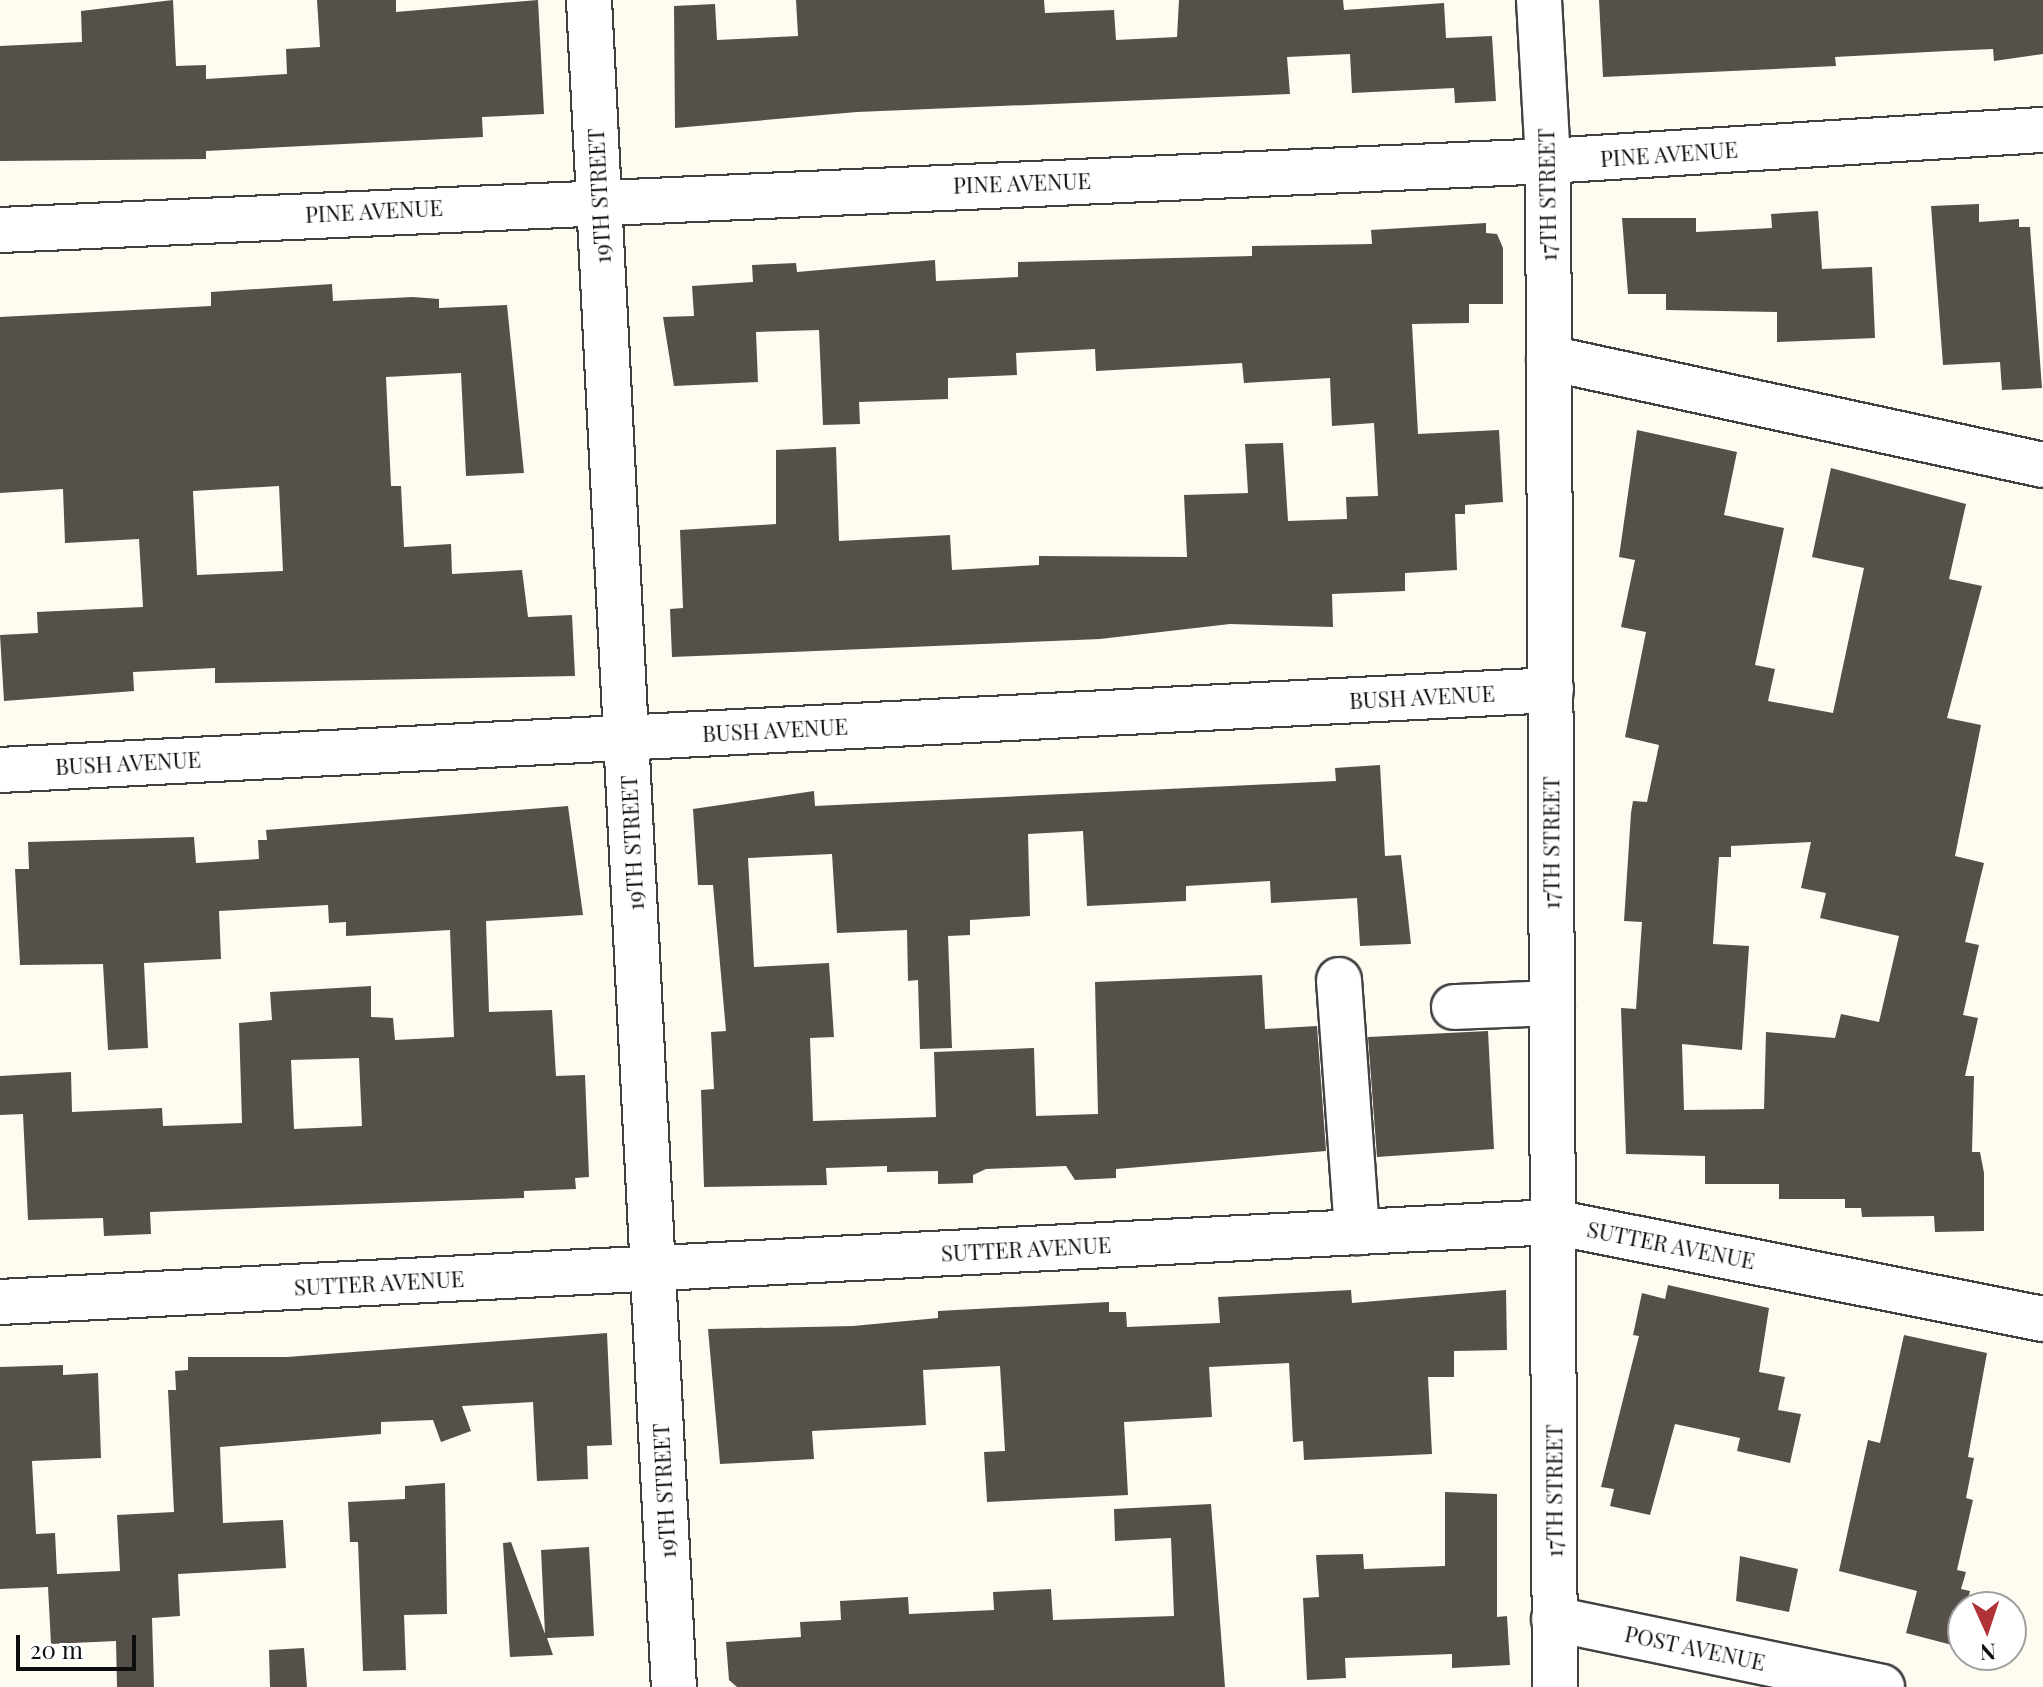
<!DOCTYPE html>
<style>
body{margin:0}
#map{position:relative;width:2043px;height:1687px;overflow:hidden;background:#fefbf1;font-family:"Playfair Display",serif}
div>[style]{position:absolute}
.building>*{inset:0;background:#56504b}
.roads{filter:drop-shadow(2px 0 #414141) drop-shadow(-2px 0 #414141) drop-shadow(0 2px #414141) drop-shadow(0 -2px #414141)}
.minor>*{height:44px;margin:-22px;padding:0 22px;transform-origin:22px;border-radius:22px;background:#fff}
span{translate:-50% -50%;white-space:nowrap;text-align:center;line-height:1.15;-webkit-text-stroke:8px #fff;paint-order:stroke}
.street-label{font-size:22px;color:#0e0e0e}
.north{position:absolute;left:1947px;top:1591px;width:80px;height:80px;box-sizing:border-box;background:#fff;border:2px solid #9f9f9f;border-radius:50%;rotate:177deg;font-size:22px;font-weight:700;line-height:32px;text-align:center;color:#0e0e0e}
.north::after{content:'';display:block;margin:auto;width:28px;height:36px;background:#b13337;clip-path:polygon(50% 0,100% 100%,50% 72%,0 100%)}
.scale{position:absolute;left:16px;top:1635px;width:120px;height:36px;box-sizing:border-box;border:4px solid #0e0e0e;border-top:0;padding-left:10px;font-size:24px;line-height:28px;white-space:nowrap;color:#0e0e0e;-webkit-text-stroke:6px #fff;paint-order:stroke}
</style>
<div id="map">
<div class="building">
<div style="clip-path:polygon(173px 0,176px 66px,206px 65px,206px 79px,287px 74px,286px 49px,320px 47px,317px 0,396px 0,396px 12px,538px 0,544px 114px,482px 117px,483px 137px,206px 151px,206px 159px,0 161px,0 46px,82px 42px,81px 11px)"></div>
<div style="clip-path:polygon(796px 0,1044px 0,1045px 13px,1114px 10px,1116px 40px,1177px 37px,1179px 0,1343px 0,1344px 10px,1444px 3px,1446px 38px,1492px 36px,1496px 101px,1455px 103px,1454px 88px,1352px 93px,1350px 54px,1287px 57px,1290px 94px,857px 112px,675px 128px,674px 6px,715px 4px,717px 40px,798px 36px)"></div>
<div style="clip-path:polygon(1599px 0,2043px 0,2043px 54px,1994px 61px,1993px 49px,1947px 51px,1835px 57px,1836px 66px,1603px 77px)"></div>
<div style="clip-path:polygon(1979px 204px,1979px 222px,2019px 219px,2019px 227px,2030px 227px,2042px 388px,2002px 390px,2000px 362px,1943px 365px,1931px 206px)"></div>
<div style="clip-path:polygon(1818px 211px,1822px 269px,1872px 267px,1875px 338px,1777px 342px,1777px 312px,1666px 310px,1666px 294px,1628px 294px,1622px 218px,1696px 218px,1696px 232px,1772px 228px,1771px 214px)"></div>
<div style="clip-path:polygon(1486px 223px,1486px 233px,1497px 234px,1503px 248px,1503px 304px,1469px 304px,1469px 323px,1412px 324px,1418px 434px,1499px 430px,1503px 502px,1465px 505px,1465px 514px,1455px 514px,1457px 570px,1405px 573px,1405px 591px,1332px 594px,1333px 627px,1230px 624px,1100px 639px,672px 657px,670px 609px,683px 608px,680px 530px,776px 524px,776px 450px,836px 447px,839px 541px,950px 535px,952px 570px,1039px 565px,1039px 556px,1187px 557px,1184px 495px,1248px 493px,1245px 444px,1283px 443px,1288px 521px,1347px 519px,1346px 497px,1378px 496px,1374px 423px,1332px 426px,1330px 378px,1244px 383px,1242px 363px,1096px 371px,1095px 349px,1016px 353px,1017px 375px,948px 378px,948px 399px,859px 402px,860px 424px,823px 425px,819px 330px,756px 332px,758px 382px,674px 386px,663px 317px,694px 316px,692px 286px,753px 282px,752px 265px,796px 263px,797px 272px,935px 260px,936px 281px,1018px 277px,1018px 262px,1252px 256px,1252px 246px,1372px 244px,1371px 230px)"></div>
<div style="clip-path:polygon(evenodd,332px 284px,333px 301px,413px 297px,439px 299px,439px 308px,507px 305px,524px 473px,466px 476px,461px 373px,386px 377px,391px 486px,401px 486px,404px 547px,451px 544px,452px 574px,522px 570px,528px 617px,572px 615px,575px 676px,215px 683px,215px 668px,133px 672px,134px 691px,4px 701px,0 635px,38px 633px,37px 612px,143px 607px,139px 539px,65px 543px,63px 489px,0 493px,0 317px,211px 306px,211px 292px,332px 284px,279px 486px,283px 571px,197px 575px,193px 491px,279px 486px)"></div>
<div style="clip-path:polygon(evenodd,1637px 430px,1737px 452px,1724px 515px,1784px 528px,1755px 665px,1775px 669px,1768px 701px,1833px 713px,1864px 568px,1812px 557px,1831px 468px,1966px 504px,1949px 579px,1982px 586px,1947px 718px,1981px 725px,1955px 856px,1984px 863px,1965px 942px,1979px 945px,1963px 1015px,1978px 1018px,1965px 1076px,1974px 1076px,1972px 1152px,1980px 1152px,1984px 1173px,1984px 1231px,1935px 1232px,1934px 1216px,1862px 1217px,1861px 1208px,1845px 1208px,1845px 1199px,1779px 1199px,1779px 1184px,1705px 1184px,1705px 1156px,1626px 1154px,1621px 1008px,1636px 1009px,1642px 922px,1624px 921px,1631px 813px,1633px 801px,1647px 802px,1659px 745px,1625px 737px,1646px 632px,1621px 627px,1635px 560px,1619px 557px,1637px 430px,1811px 842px,1801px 888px,1826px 893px,1820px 918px,1899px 936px,1879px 1022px,1841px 1014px,1835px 1038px,1766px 1032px,1764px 1109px,1684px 1110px,1682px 1044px,1742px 1050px,1749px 946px,1713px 944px,1719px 857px,1731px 857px,1731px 846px,1811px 842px)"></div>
<div style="clip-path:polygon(1380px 765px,1385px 856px,1401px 855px,1411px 944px,1360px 946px,1357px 898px,1271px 903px,1270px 881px,1186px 886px,1186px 901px,1087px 906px,1083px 831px,1028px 834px,1030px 916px,970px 920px,970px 935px,948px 936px,952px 1048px,920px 1049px,918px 980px,908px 981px,907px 930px,837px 933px,832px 854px,748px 858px,754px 967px,829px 963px,834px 1037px,810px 1038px,813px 1121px,936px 1117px,934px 1052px,1034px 1048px,1036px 1116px,1098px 1114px,1095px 982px,1262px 975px,1265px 1029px,1317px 1026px,1326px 1151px,1116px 1169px,1116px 1178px,1075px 1180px,1066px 1166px,986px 1169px,973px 1175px,973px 1183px,938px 1184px,938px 1171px,887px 1172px,887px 1166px,826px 1168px,827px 1185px,704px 1187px,701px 1090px,714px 1089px,711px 1032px,726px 1031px,713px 885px,698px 885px,693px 809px,814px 791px,815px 806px,1336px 781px,1335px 768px)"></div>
<div style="clip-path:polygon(evenodd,568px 806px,583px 915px,486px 921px,489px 1012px,552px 1010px,556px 1076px,585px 1075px,589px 1177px,575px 1178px,576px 1189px,524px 1191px,524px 1198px,150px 1212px,151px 1234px,104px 1236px,103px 1218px,28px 1220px,23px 1114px,0 1115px,0 1076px,71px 1072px,72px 1112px,162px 1108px,163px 1126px,242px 1123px,239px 1023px,272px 1020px,270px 992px,371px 986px,371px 1017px,393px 1018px,395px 1040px,454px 1037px,450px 930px,346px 936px,346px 922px,329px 923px,328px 905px,219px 911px,221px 959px,144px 963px,148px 1048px,108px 1050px,103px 964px,20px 965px,15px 869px,29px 869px,28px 842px,194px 837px,196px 863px,259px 859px,258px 840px,267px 840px,266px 830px,568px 806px,359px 1058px,362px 1126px,294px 1129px,291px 1060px,359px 1058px)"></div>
<div style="clip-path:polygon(1488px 1031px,1494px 1149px,1377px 1157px,1368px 1037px)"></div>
<div style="clip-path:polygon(1668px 1285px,1769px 1308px,1759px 1372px,1785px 1377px,1778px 1410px,1801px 1414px,1790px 1463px,1737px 1451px,1740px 1438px,1675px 1424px,1650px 1515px,1610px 1506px,1614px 1489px,1601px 1487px,1639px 1336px,1633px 1335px,1642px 1293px,1665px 1299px)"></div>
<div style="clip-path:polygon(1351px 1290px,1352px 1303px,1506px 1290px,1507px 1350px,1454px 1351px,1454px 1377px,1428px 1377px,1432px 1454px,1304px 1460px,1303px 1441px,1293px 1442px,1289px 1363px,1209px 1367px,1212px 1417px,1124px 1422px,1128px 1495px,987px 1502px,984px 1452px,1005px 1451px,1000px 1366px,923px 1370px,926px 1425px,812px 1431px,814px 1459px,720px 1464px,708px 1329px,853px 1326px,938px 1318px,938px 1311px,1109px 1302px,1109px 1312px,1126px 1312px,1127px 1327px,1220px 1323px,1218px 1297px)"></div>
<div style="clip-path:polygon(607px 1333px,612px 1445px,587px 1446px,588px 1479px,537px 1481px,533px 1402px,462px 1406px,471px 1431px,441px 1442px,433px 1420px,381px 1422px,381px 1434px,220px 1447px,223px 1523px,283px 1520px,286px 1568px,178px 1574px,180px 1616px,152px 1618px,154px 1687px,117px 1687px,116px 1641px,51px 1644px,48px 1587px,0 1589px,0 1367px,63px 1365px,63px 1375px,98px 1373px,101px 1458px,32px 1461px,36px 1534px,55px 1533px,57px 1574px,120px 1571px,117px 1515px,174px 1512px,168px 1390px,176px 1390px,175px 1371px,188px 1370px,188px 1357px,287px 1357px)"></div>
<div style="clip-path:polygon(1904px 1335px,1987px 1353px,1968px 1457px,1974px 1458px,1966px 1498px,1973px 1500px,1957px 1570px,1966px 1572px,1961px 1589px,1970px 1591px,1956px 1646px,1906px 1633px,1917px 1591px,1839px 1571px,1868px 1440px,1880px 1443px)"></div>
<div style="clip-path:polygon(445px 1483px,447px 1614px,404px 1615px,406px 1670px,363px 1671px,358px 1542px,350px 1542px,348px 1502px,405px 1499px,405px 1486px)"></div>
<div style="clip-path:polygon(1445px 1492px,1497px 1494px,1497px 1617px,1507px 1616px,1510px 1665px,1452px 1668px,1452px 1654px,1345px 1658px,1346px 1678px,1307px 1680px,1303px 1598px,1319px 1597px,1316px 1555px,1363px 1554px,1364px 1569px,1445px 1566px)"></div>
<div style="clip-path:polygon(1211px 1504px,1225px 1687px,737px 1687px,729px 1680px,726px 1642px,801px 1637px,800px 1622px,841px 1620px,840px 1601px,908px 1597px,909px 1614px,994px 1610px,993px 1592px,1051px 1589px,1053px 1620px,1174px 1616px,1171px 1538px,1115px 1541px,1114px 1509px)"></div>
<div style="clip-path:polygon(511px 1542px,545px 1634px,541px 1550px,589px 1547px,594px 1636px,547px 1638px,553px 1655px,510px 1657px,503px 1543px)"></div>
<div style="clip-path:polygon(1740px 1556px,1798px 1569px,1789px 1612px,1736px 1601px)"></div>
<div style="clip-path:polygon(304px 1648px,307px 1687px,270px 1687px,269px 1650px)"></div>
</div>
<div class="roads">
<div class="minor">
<div style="left:589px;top:0;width:1689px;rotate:87.12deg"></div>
<div style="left:1539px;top:0;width:161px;rotate:86.8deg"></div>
<div style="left:1548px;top:161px;width:1526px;rotate:89.74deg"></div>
<div style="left:0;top:230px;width:1550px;rotate:-2.55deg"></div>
<div style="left:1548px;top:161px;width:496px;rotate:-3.6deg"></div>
<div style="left:1549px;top:358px;width:505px;rotate:12.22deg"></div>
<div style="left:0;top:770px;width:1553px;rotate:-2.95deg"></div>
<div style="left:1339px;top:980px;width:253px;rotate:85.9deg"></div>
<div style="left:1454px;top:1007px;width:98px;rotate:-2.3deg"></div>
<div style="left:0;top:1302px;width:1555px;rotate:-2.95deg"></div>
<div style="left:1553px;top:1222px;width:500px;rotate:11.2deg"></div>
<div style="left:1554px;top:1619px;width:335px;rotate:11.7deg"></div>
</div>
</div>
<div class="street-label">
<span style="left:1669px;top:154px;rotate:-4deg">PINE AVENUE</span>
<span style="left:1022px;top:183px;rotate:-2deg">PINE AVENUE</span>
<span style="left:1547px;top:195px;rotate:-91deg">17TH STREET</span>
<span style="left:599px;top:196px;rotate:-93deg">19TH STREET</span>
<span style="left:374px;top:211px;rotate:-3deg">PINE AVENUE</span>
<span style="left:1422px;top:697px;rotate:-3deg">BUSH AVENUE</span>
<span style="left:775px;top:730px;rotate:-3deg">BUSH AVENUE</span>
<span style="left:128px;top:763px;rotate:-3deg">BUSH AVENUE</span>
<span style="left:632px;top:843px;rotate:-93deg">19TH STREET</span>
<span style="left:1551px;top:843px;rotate:-90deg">17TH STREET</span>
<span style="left:1671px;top:1245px;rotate:11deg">SUTTER AVENUE</span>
<span style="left:1026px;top:1249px;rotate:-3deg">SUTTER AVENUE</span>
<span style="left:379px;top:1283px;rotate:-3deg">SUTTER AVENUE</span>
<span style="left:664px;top:1491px;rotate:-93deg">19TH STREET</span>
<span style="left:1554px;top:1491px;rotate:-90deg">17TH STREET</span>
<span style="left:1695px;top:1648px;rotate:12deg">POST AVENUE</span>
</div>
<div class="north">N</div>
<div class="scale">20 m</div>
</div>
